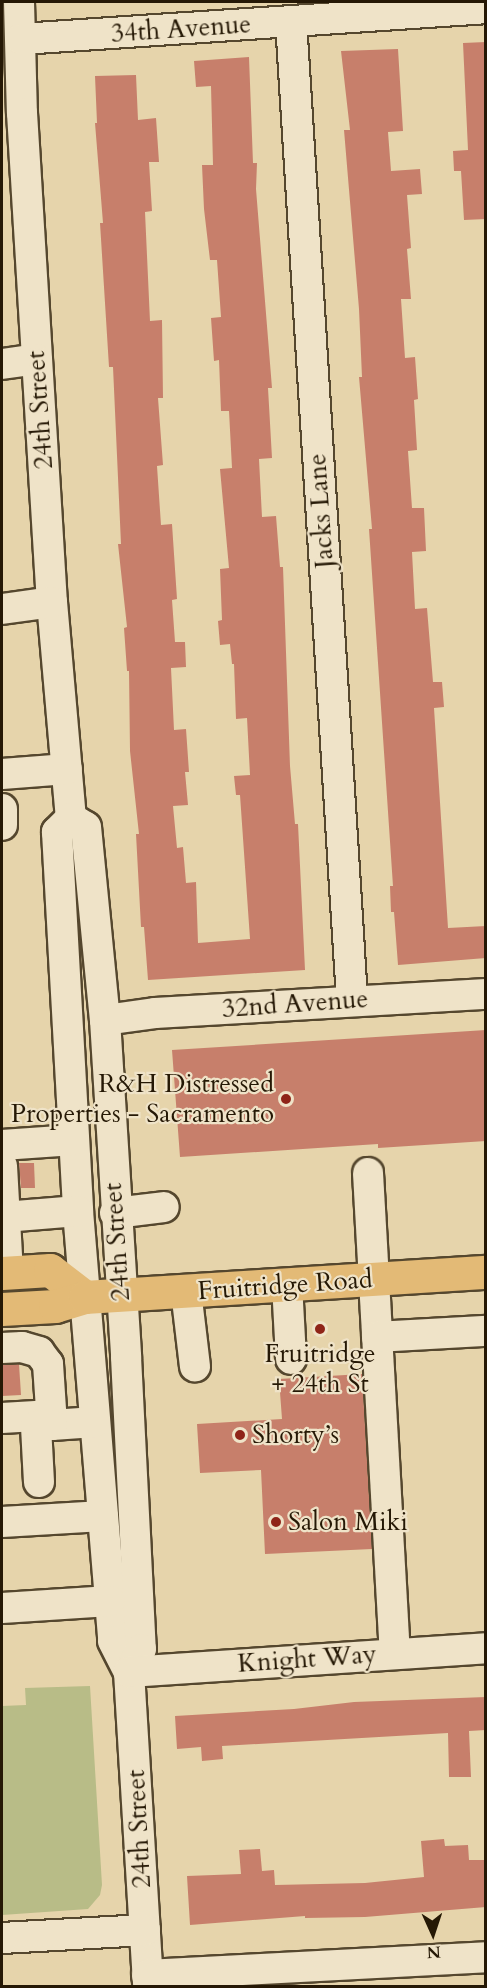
<!DOCTYPE html>
<meta charset="utf-8">
<style>
body{margin:0}
#map{position:relative;width:487px;height:1988px;overflow:hidden;background:#e6d4ab;font-family:Cardo,serif}
div>[style]{position:absolute}
.green>*{inset:0;background:#b8bc87}
.building>*{inset:0;background:#c77f6b}
.roads{filter:drop-shadow(2px 0 #55472e) drop-shadow(-2px 0 #55472e) drop-shadow(0 2px #55472e) drop-shadow(0 -2px #55472e)}
.minor>*{height:30px;margin:-15px;padding:0 15px;transform-origin:15px;border-radius:15px;background:#efe3c8}
.major>*{height:33px;margin:-16.5px;padding:0 16.5px;transform-origin:16.5px;border-radius:16.5px;background:#e3ba76}
.dots>*{width:16px;height:16px;translate:-50% -50%;box-sizing:border-box;border:3px solid #efe3c8;border-radius:50%}
span{translate:-50% -50%;white-space:nowrap;text-align:center;line-height:1.15;-webkit-text-stroke:4.5px #efe3c8;paint-order:stroke}
.street-label{font-size:26px;color:#251805}
.poi-label{font-size:26px;color:#251805}
.right{translate:-100% -50%;text-align:right}
.left{translate:0 -50%;text-align:left}
.frame{position:absolute;inset:0;border:3px solid #251805;pointer-events:none}
.north{position:absolute;left:403px;top:1904px;width:60px;height:60px;-webkit-text-stroke:4px #efe3c8;paint-order:stroke;rotate:177deg;font-size:16px;font-weight:700;line-height:24px;text-align:center;color:#251805}
.north::after{content:'';display:block;margin:auto;width:21px;height:27px;background:#251805;clip-path:polygon(50% 0,100% 100%,50% 72%,0 100%)}
</style>
<div id="map">
<div class="green">
<div style="clip-path:polygon(90px 1686px,102px 1885px,100px 1895px,88px 1909px,2px 1915px,2px 1706px,26px 1705px,25px 1688px)"></div>
</div>
<div class="building">
<div style="clip-path:polygon(486px 42px,486px 219px,464px 220px,461px 171px,454px 171px,453px 151px,468px 150px,463px 43px)"></div>
<div style="clip-path:polygon(398px 49px,403px 131px,388px 132px,391px 171px,420px 169px,422px 194px,407px 195px,411px 248px,407px 249px,411px 299px,401px 299px,405px 358px,415px 357px,418px 399px,414px 400px,417px 450px,408px 451px,412px 508px,424px 508px,426px 551px,412px 552px,415px 609px,427px 608px,433px 682px,442px 682px,444px 707px,434px 708px,448px 928px,486px 926px,486px 958px,398px 965px,394px 912px,391px 912px,390px 886px,393px 886px,369px 529px,372px 529px,359px 377px,362px 377px,359px 309px,344px 130px,350px 130px,341px 51px)"></div>
<div style="clip-path:polygon(249px 57px,253px 163px,257px 163px,256px 189px,272px 388px,268px 388px,272px 458px,259px 459px,262px 517px,276px 516px,280px 567px,283px 567px,290px 766px,295px 824px,298px 824px,305px 970px,148px 980px,144px 927px,141px 927px,136px 834px,139px 834px,130px 751px,129px 671px,127px 671px,124px 628px,127px 627px,118px 544px,121px 544px,113px 367px,109px 367px,100px 223px,103px 223px,95px 123px,97px 123px,95px 76px,136px 75px,138px 120px,156px 118px,159px 162px,149px 162px,152px 211px,145px 212px,150px 321px,162px 320px,163px 398px,158px 398px,163px 465px,157px 466px,161px 525px,172px 524px,177px 599px,172px 600px,175px 642px,185px 642px,186px 667px,171px 668px,174px 730px,186px 729px,189px 772px,185px 772px,188px 805px,173px 806px,177px 848px,183px 847px,186px 883px,196px 882px,198px 943px,250px 939px,240px 795px,236px 795px,234px 776px,250px 775px,247px 718px,236px 719px,234px 664px,232px 664px,230px 644px,220px 645px,218px 621px,222px 620px,220px 569px,229px 568px,220px 469px,232px 468px,229px 411px,221px 411px,219px 360px,214px 361px,211px 318px,221px 317px,217px 260px,210px 260px,204px 209px,202px 165px,213px 165px,211px 86px,196px 87px,194px 61px)"></div>
<div style="clip-path:polygon(486px 1030px,486px 1141px,378px 1148px,378px 1144px,180px 1157px,172px 1050px)"></div>
<div style="clip-path:polygon(19px 1163px,34px 1163px,35px 1188px,21px 1188px)"></div>
<div style="clip-path:polygon(19px 1364px,21px 1395px,2px 1396px,2px 1365px)"></div>
<div style="clip-path:polygon(362px 1374px,372px 1549px,265px 1554px,261px 1470px,200px 1473px,197px 1424px,282px 1419px,279px 1379px)"></div>
<div style="clip-path:polygon(486px 1697px,486px 1730px,469px 1731px,471px 1777px,449px 1777px,448px 1733px,222px 1746px,223px 1759px,202px 1761px,201px 1747px,177px 1749px,175px 1716px,294px 1709px,354px 1702px)"></div>
<div style="clip-path:polygon(444px 1839px,445px 1846px,468px 1845px,469px 1860px,486px 1860px,486px 1907px,365px 1917px,305px 1918px,305px 1916px,190px 1925px,187px 1876px,241px 1874px,239px 1850px,260px 1849px,262px 1871px,274px 1870px,275px 1885px,365px 1883px,424px 1877px,421px 1841px)"></div>
</div>
<div class="roads">
<div class="minor">
<div style="left:19px;top:2px;width:111px;rotate:88.5deg"></div>
<div style="left:22px;top:113px;width:490px;rotate:86.5deg"></div>
<div style="left:52px;top:602px;width:217px;rotate:85deg"></div>
<div style="left:291px;top:21px;width:981px;rotate:86.43deg"></div>
<div style="left:21px;top:39px;width:466px;rotate:-3.8deg"></div>
<div style="left:2px;top:364px;width:35px;rotate:-8deg"></div>
<div style="left:2px;top:609px;width:50px;rotate:-8deg"></div>
<div style="left:2px;top:774px;width:65px;rotate:-4.4deg"></div>
<div style="left:2px;top:809px;width:16px;rotate:90deg"></div>
<div style="left:71px;top:818px;width:20px;rotate:135deg"></div>
<div style="left:57px;top:832px;width:380px;rotate:86.8deg"></div>
<div style="left:78px;top:1211px;width:431px;rotate:85.3deg"></div>
<div style="left:113px;top:1641px;width:35px;rotate:63deg"></div>
<div style="left:129px;top:1672px;width:315px;rotate:86.5deg"></div>
<div style="left:71px;top:818px;width:17px;rotate:31deg"></div>
<div style="left:86px;top:827px;width:194px;rotate:84.4deg"></div>
<div style="left:105px;top:1020px;width:338px;rotate:86.4deg"></div>
<div style="left:126px;top:1357px;width:292px;rotate:87.1deg"></div>
<div style="left:141px;top:1649px;width:26px;rotate:118deg"></div>
<div style="left:105px;top:1020px;width:50px;rotate:-8deg"></div>
<div style="left:155px;top:1013px;width:332px;rotate:-3.3deg"></div>
<div style="left:2px;top:1145px;width:72px;rotate:-4deg"></div>
<div style="left:2px;top:1166px;width:107px;rotate:86.8deg"></div>
<div style="left:368px;top:1173px;width:480px;rotate:86.8deg"></div>
<div style="left:115px;top:1213px;width:49px;rotate:-7deg"></div>
<div style="left:4px;top:1217px;width:74px;rotate:-4.6deg"></div>
<div style="left:287px;top:1284px;width:75px;rotate:86.9deg"></div>
<div style="left:186px;top:1291px;width:76px;rotate:83.2deg"></div>
<div style="left:377px;top:1337px;width:109px;rotate:-3.2deg"></div>
<div style="left:2px;top:1348px;width:20px;rotate:-3deg"></div>
<div style="left:22px;top:1347px;width:18px;rotate:16deg"></div>
<div style="left:39px;top:1352px;width:15px;rotate:53deg"></div>
<div style="left:48px;top:1364px;width:61px;rotate:86.2deg"></div>
<div style="left:52px;top:1425px;width:43px;rotate:-4deg"></div>
<div style="left:2px;top:1418px;width:50px;rotate:-3.4deg"></div>
<div style="left:39px;top:1482px;width:56px;rotate:-93.1deg"></div>
<div style="left:36px;top:1426px;width:16px;rotate:-4deg"></div>
<div style="left:2px;top:1522px;width:101px;rotate:-3.4deg"></div>
<div style="left:2px;top:1608px;width:108px;rotate:-3.7deg"></div>
<div style="left:129px;top:1672px;width:358px;rotate:-3.8deg"></div>
<div style="left:2px;top:1938px;width:143px;rotate:-3.2deg"></div>
<div style="left:147px;top:1975px;width:339px;rotate:-3deg"></div>
</div>
<div class="major">
<div style="left:2px;top:1273px;width:48px;rotate:-3.6deg"></div>
<div style="left:50px;top:1270px;width:44px;rotate:37.6deg"></div>
<div style="left:2px;top:1309px;width:53px;rotate:-3.2deg"></div>
<div style="left:55px;top:1306px;width:31px;rotate:-17deg"></div>
<div style="left:85px;top:1297px;width:402px;rotate:-3.6deg"></div>
</div>
</div>
<div class="dots">
<div style="left:286px;top:1099px;background:#8f2418"></div>
<div style="left:320px;top:1329px;background:#8f2418"></div>
<div style="left:240px;top:1435px;background:#8f2418"></div>
<div style="left:276px;top:1522px;background:#8f2418"></div>
</div>
<div class="street-label">
<span style="left:181px;top:29px;rotate:-4deg">34th Avenue</span>
<span style="left:40px;top:410px;rotate:-94deg">24th Street</span>
<span style="left:321px;top:511px;rotate:-94deg">Jacks Lane</span>
<span style="left:295px;top:1004px;rotate:-4deg">32nd Avenue</span>
<span style="left:117px;top:1242px;rotate:-94deg">24th Street</span>
<span style="left:285px;top:1285px;rotate:-4deg">Fruitridge Road</span>
<span style="left:307px;top:1659px;rotate:-4deg">Knight Way</span>
<span style="left:139px;top:1829px;rotate:-93deg">24th Street</span>
</div>
<div class="poi-label">
<span class="right" style="left:274px;top:1099px">R&amp;H Distressed<br>Properties - Sacramento</span>
<span style="left:320px;top:1369px">Fruitridge<br>+ 24th St</span>
<span class="left" style="left:252px;top:1435px">Shorty’s</span>
<span class="left" style="left:288px;top:1522px">Salon Miki</span>
</div>
<div class="frame"></div>
<div class="north">N</div>
</div>
